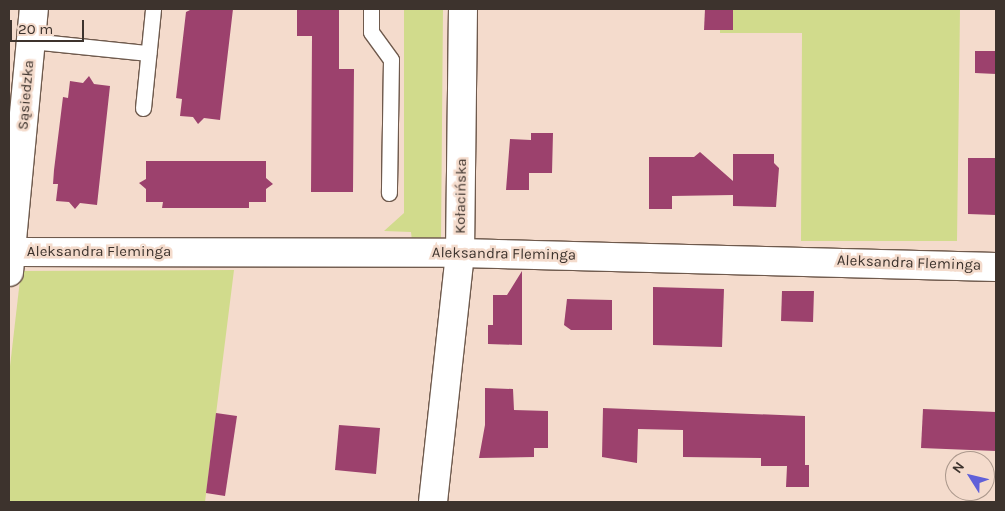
<!DOCTYPE html>
<meta charset="utf-8">
<style>
body{margin:0}
#map{position:relative;width:1005px;height:511px;overflow:hidden;background:#f4dbcc;font-family:Karla,sans-serif}
div>[style]{position:absolute}
.green>*{inset:0;background:#d1db8c}
.building>*{inset:0;background:#9c416d}
.roads{filter:drop-shadow(1px 0 #6f5a4d) drop-shadow(-1px 0 #6f5a4d) drop-shadow(0 1px #6f5a4d) drop-shadow(0 -1px #6f5a4d)}
.lane>*{height:15px;margin:-7.5px;padding:0 7.5px;transform-origin:7.5px;border-radius:7.5px;background:#fff}
.street>*{height:28px;margin:-14px;padding:0 14px;transform-origin:14px;border-radius:14px;background:#fff}
span{translate:-50% -50%;white-space:nowrap;text-align:center;line-height:1.15;-webkit-text-stroke:5px #f4dbcc;paint-order:stroke}
.street-label{font-size:15px;color:#3d332d}
.frame{position:absolute;inset:0;border:10px solid #3d332d;pointer-events:none}
.north{position:absolute;left:945px;top:451px;width:50px;height:50px;box-sizing:border-box;background:#f4dbcc;border:1px solid #ab988c;border-radius:50%;rotate:306deg;font-size:14px;font-weight:700;line-height:20px;text-align:center;color:#3d332d}
.north::after{content:'';display:block;margin:auto;width:18px;height:22px;background:#6060d9;clip-path:polygon(50% 0,100% 100%,50% 72%,0 100%)}
.scale{position:absolute;left:10px;top:20px;width:74px;height:22px;box-sizing:border-box;border:2px solid #3d332d;border-top:0;padding-left:6px;font-size:15px;line-height:18px;white-space:nowrap;color:#3d332d;-webkit-text-stroke:4px #f4dbcc;paint-order:stroke}
</style>
<div id="map">
<div class="green">
<div style="clip-path:polygon(404px 9px,443px 9px,441px 239px,412px 241px,411px 232px,384px 231px,404px 213px)"></div>
<div style="clip-path:polygon(720px 9px,960px 9px,957px 241px,801px 241px,802px 33px,720px 33px)"></div>
<div style="clip-path:polygon(234px 270px,205px 502px,9px 501px,9px 375px,21px 271px)"></div>
</div>
<div class="building">
<div style="clip-path:polygon(192px 9px,233px 9px,220px 120px,204px 118px,198px 124px,193px 117px,180px 116px,182px 99px,176px 98px,186px 12px)"></div>
<div style="clip-path:polygon(297px 9px,339px 9px,339px 69px,354px 69px,353px 192px,311px 192px,312px 36px,297px 36px)"></div>
<div style="clip-path:polygon(705px 9px,733px 9px,733px 30px,704px 30px)"></div>
<div style="clip-path:polygon(975px 51px,996px 51px,996px 74px,975px 73px)"></div>
<div style="clip-path:polygon(89px 76px,94px 84px,110px 86px,97px 205px,80px 203px,75px 209px,69px 202px,56px 201px,58px 184px,53px 184px,54px 170px,63px 97px,68px 98px,70px 81px,83px 83px)"></div>
<div style="clip-path:polygon(531px 133px,553px 133px,552px 173px,529px 173px,529px 190px,506px 190px,510px 139px,531px 140px)"></div>
<div style="clip-path:polygon(700px 152px,733px 181px,733px 154px,774px 154px,774px 163px,779px 168px,776px 207px,733px 206px,733px 195px,672px 196px,672px 209px,649px 209px,649px 157px,694px 157px)"></div>
<div style="clip-path:polygon(968px 158px,996px 158px,996px 215px,968px 214px)"></div>
<div style="clip-path:polygon(146px 161px,266px 161px,266px 178px,273px 184px,266px 189px,266px 202px,249px 202px,249px 208px,162px 208px,163px 202px,146px 202px,146px 189px,139px 183px,146px 179px)"></div>
<div style="clip-path:polygon(522px 271px,522px 345px,488px 344px,488px 325px,493px 325px,493px 295px,507px 295px)"></div>
<div style="clip-path:polygon(653px 287px,724px 289px,722px 347px,653px 345px)"></div>
<div style="clip-path:polygon(782px 291px,814px 291px,813px 322px,781px 321px)"></div>
<div style="clip-path:polygon(567px 299px,612px 300px,612px 330px,571px 330px,564px 325px)"></div>
<div style="clip-path:polygon(485px 388px,513px 389px,514px 410px,548px 411px,548px 448px,534px 448px,534px 457px,479px 458px,485px 425px)"></div>
<div style="clip-path:polygon(603px 408px,805px 416px,805px 465px,809px 465px,809px 487px,786px 487px,787px 466px,761px 466px,761px 458px,683px 457px,683px 430px,638px 429px,637px 463px,602px 457px)"></div>
<div style="clip-path:polygon(923px 409px,996px 412px,996px 451px,921px 448px)"></div>
<div style="clip-path:polygon(216px 413px,237px 416px,225px 496px,206px 493px)"></div>
<div style="clip-path:polygon(339px 425px,380px 428px,376px 474px,335px 470px)"></div>
</div>
<div class="roads">
<div class="lane">
<div style="left:371px;top:9px;width:23px;rotate:90deg"></div>
<div style="left:371px;top:32px;width:34px;rotate:54deg"></div>
<div style="left:391px;top:60px;width:133px;rotate:90.9deg"></div>
<div style="left:31px;top:41px;width:118px;rotate:5.9deg"></div>
<div style="left:143px;top:108px;width:100px;rotate:-84.2deg"></div>
</div>
<div class="street">
<div style="left:11px;top:252px;width:449px;rotate:0.1deg"></div>
<div style="left:460px;top:253px;width:536px;rotate:1.5deg"></div>
<div style="left:9px;top:272px;width:264px;rotate:-84.6deg"></div>
<div style="left:433px;top:502px;width:250px;rotate:-83.8deg"></div>
<div style="left:460px;top:253px;width:244px;rotate:-89.3deg"></div>
</div>
</div>
<div class="street-label">
<span style="left:26px;top:95px;rotate:-85deg">Sąsiedzka</span>
<span style="left:461px;top:196px;rotate:-89deg">Kołacińska</span>
<span style="left:99px;top:252px">Aleksandra Fleminga</span>
<span style="left:504px;top:254px;rotate:1deg">Aleksandra Fleminga</span>
<span style="left:909px;top:263px;rotate:2deg">Aleksandra Fleminga</span>
</div>
<div class="frame"></div>
<div class="north">N</div>
<div class="scale">20 m</div>
</div>
